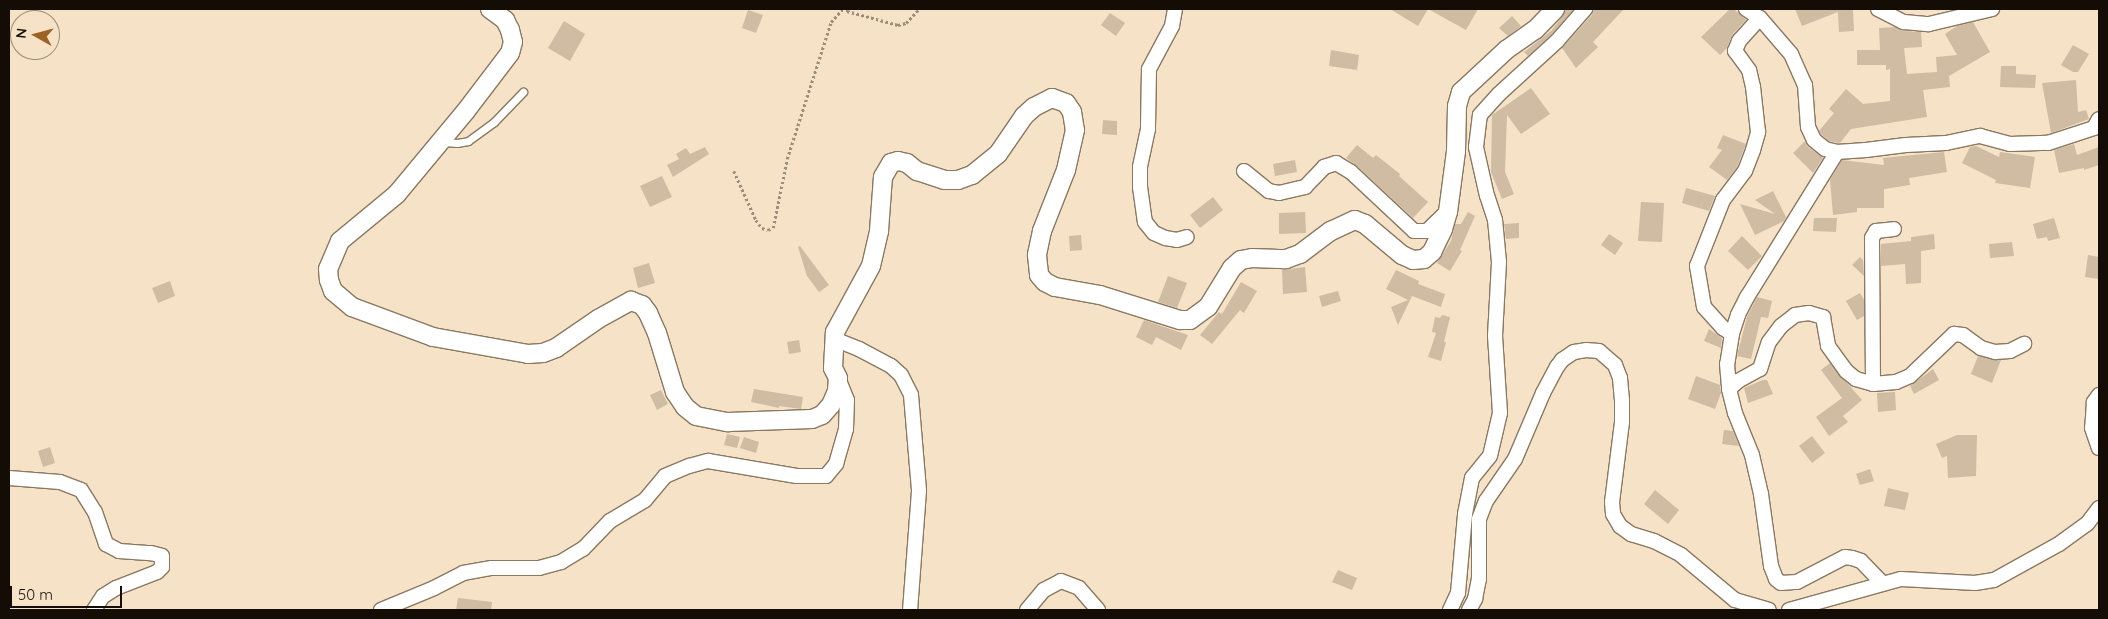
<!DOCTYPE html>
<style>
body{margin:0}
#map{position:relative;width:2108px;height:619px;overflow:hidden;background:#f5e2c7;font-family:Quicksand,sans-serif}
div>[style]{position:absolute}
.building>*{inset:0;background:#cfbca2}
.path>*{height:2.5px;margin-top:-1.25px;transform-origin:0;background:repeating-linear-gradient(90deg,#9b8d7a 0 2.5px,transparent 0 5px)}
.roads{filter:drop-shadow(1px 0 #8a7860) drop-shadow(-1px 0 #8a7860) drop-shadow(0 1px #8a7860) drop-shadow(0 -1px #8a7860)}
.service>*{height:7px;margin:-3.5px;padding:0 3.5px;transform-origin:3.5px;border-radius:3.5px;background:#fff}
.minor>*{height:14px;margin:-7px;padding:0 7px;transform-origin:7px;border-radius:7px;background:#fff}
.tertiary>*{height:18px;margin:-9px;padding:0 9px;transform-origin:9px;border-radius:9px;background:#fff}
span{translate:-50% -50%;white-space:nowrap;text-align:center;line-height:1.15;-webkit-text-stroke:4.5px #f5e2c7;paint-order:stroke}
.frame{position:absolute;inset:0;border:10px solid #130d05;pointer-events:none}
.north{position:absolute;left:10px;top:10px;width:50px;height:50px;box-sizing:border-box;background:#f5e2c7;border:1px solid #9b8d79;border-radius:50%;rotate:277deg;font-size:14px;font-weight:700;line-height:20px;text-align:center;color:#130d05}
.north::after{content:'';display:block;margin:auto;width:18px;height:22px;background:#9e6225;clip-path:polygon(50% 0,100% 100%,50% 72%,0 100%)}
.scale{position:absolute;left:10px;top:586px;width:112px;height:22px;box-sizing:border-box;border:2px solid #130d05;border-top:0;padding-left:6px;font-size:15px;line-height:18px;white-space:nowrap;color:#130d05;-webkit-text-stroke:4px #f5e2c7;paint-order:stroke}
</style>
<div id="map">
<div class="building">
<div style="clip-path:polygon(1390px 9px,1428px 9px,1418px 26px)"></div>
<div style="clip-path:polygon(1428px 9px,1478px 9px,1466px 30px)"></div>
<div style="clip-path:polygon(1565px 9px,1574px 9px,1551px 35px,1528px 56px,1524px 52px,1551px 31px,1563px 16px)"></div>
<div style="clip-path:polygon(1594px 9px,1624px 9px,1593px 42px,1598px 47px,1576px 68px,1562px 48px,1592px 15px)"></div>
<div style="clip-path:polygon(1730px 9px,1734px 9px,1746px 20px,1732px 35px,1727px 48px,1720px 55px,1701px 37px)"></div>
<div style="clip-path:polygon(1795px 9px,1853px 10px,1854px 31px,1839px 32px,1838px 12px,1802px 26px)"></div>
<div style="clip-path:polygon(748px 10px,763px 15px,756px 33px,742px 28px)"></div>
<div style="clip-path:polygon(1110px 13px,1125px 23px,1116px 36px,1101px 25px)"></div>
<div style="clip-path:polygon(1512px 16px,1521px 26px,1508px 36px,1499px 28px)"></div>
<div style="clip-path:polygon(564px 21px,585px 34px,570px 61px,548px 48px)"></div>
<div style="clip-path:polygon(1973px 22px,1990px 52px,1949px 76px,1950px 87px,1923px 90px,1927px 117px,1851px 129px,1840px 143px,1829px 141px,1821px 134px,1819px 131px,1834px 113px,1829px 109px,1846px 89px,1863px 104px,1890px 101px,1890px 69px,1886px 70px,1886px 65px,1857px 65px,1857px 50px,1880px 50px,1879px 28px,1895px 27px,1903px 31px,1921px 32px,1922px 47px,1904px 48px,1907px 74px,1937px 72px,1936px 57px,1957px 55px,1945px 34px,1957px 26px)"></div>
<div style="clip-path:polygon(2073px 45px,2089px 54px,2078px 72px,2073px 72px,2061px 65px)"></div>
<div style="clip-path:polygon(1331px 50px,1359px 55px,1357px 70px,1329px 66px)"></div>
<div style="clip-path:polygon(2001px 66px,2016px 66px,2016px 74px,2036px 75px,2035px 88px,2000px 87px)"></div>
<div style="clip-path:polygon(2076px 80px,2078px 112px,2086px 110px,2089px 119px,2051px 133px,2042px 83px)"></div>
<div style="clip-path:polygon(1531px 88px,1550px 114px,1521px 134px,1507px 115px,1505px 172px,1514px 194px,1502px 199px,1491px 172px,1492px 115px)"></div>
<div style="clip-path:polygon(1103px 120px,1117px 121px,1117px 135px,1102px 134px)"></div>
<div style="clip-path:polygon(1723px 135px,1746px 144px,1737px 167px,1727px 180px,1709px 167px,1722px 150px,1717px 148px)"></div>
<div style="clip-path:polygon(1805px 141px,1808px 147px,1823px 158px,1813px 173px,1793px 153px)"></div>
<div style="clip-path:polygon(2074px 144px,2077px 155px,2099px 147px,2099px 165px,2084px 170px,2084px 168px,2059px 173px,2054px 150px)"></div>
<div style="clip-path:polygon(1357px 145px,1373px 158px,1376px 155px,1400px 174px,1399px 176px,1428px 202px,1413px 218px,1357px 166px,1346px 158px)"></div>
<div style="clip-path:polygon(1976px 146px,1999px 157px,2000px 152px,2035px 157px,2030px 188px,1995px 183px,1996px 180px,1962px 163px,1970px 147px)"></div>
<div style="clip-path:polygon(705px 147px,709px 154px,673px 177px,667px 165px,679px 159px,676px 154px,686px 148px,690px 154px)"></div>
<div style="clip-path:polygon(1944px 152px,1947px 172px,1909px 178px,1910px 185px,1884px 189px,1884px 208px,1857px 208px,1857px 212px,1833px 215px,1830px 180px,1842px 160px,1884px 165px,1883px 158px)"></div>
<div style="clip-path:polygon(1295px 160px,1297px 172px,1275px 176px,1273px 164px)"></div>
<div style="clip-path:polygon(662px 176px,672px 197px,650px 207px,640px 186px)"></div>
<div style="clip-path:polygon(1686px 188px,1715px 196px,1709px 211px,1682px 203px)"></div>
<div style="clip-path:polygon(1773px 191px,1786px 217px,1784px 221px,1755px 235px,1740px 204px,1775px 214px,1755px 200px)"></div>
<div style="clip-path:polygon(1213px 197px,1223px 210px,1200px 228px,1190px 215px)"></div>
<div style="clip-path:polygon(1641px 202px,1664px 203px,1662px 242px,1638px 241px)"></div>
<div style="clip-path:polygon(1305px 212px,1306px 233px,1279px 234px,1279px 213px)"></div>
<div style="clip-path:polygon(1468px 212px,1475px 216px,1460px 250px,1462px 251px,1450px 271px,1437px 263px,1451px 241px,1455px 224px,1461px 224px)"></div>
<div style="clip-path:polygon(1814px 218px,1837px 218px,1836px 232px,1813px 231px)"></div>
<div style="clip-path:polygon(2054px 218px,2060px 238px,2048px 241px,2047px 237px,2037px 239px,2033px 224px)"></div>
<div style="clip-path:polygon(1519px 223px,1519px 238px,1506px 239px,1504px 224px)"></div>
<div style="clip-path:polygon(1609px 234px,1623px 243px,1615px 255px,1601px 245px)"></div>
<div style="clip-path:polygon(1934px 234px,1935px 249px,1921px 251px,1921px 283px,1906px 284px,1905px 264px,1881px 266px,1881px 244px,1911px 241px,1911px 237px)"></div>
<div style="clip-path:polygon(1081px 235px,1082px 250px,1070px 251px,1069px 236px)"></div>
<div style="clip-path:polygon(1742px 236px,1762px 256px,1748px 270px,1728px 251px)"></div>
<div style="clip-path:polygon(2012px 242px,2014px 256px,1990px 258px,1989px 244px)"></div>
<div style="clip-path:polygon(800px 246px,829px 285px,819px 292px,807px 276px,798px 247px)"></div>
<div style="clip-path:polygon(2088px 255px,2099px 257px,2099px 279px,2085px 277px)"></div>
<div style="clip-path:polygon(1860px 257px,1863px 260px,1864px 276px,1852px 265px)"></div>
<div style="clip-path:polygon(649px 263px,655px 283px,638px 288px,633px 268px)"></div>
<div style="clip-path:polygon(1305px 267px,1307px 292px,1283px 294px,1282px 270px)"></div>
<div style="clip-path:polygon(1396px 270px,1419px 281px,1418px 284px,1445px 294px,1441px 307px,1412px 296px,1398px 325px,1391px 307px,1408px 300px,1386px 289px)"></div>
<div style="clip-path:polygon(1168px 276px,1187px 283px,1177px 308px,1158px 302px)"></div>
<div style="clip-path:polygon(170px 281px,175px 296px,158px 303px,152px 288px)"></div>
<div style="clip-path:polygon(1241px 282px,1257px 291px,1244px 313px,1240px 310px,1212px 344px,1200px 335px,1219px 312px,1222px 314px)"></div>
<div style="clip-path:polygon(1338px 291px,1341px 301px,1322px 307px,1319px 296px)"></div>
<div style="clip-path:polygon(1860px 293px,1864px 300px,1864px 316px,1857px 320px,1846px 301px)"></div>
<div style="clip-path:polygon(1757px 297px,1772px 301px,1768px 318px,1761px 317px,1751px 359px,1737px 356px,1747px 317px)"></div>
<div style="clip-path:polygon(1442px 315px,1450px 317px,1444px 342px,1446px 342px,1441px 361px,1428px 357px,1436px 333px,1432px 332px,1435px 317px,1440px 318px)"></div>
<div style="clip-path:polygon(1144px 320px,1188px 335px,1181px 350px,1156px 337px,1152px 345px,1136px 337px)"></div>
<div style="clip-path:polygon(1709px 329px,1722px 338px,1721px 348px,1704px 341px)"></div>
<div style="clip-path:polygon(799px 340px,801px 352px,789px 354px,787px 342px)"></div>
<div style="clip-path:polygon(1978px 356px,2001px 360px,1992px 383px,1971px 374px)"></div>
<div style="clip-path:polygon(1830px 363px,1862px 400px,1843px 416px,1848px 422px,1829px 436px,1816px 417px,1842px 398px,1821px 370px)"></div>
<div style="clip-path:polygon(1933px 369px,1939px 380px,1914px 394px,1910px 386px)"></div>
<div style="clip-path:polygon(1696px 376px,1720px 385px,1721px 393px,1715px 409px,1688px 399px)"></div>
<div style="clip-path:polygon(1763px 380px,1767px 380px,1773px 394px,1748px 403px,1744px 388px)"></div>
<div style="clip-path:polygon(754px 389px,803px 397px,801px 409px,779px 406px,779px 408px,751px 402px)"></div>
<div style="clip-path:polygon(661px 390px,668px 404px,657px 410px,650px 395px)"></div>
<div style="clip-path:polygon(1895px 392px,1896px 410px,1878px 412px,1877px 393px)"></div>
<div style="clip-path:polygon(1724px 430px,1733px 431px,1739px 446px,1722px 444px)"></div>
<div style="clip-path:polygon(727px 434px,740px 437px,737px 448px,724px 445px)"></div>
<div style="clip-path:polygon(1957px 435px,1977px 435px,1976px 476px,1948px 478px,1947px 456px,1942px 458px,1936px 444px)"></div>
<div style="clip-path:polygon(1812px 436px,1825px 453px,1812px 463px,1799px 446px)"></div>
<div style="clip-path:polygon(744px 437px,759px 442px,756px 453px,740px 448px)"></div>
<div style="clip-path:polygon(50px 447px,55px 463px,43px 467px,38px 451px)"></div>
<div style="clip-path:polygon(1870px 469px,1874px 481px,1860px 485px,1856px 474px)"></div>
<div style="clip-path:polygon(1888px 488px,1909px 493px,1905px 510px,1884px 506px)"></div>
<div style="clip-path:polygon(1655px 490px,1679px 510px,1668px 524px,1644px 504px)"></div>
<div style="clip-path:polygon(1338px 570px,1357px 578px,1352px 590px,1332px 582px)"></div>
<div style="clip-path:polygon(458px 598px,492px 602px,491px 610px,456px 610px)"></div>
</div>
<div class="path">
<div style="left:734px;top:171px;width:54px;rotate:65.8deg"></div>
<div style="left:756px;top:220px;width:10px;rotate:53deg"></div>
<div style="left:762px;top:228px;width:6px;rotate:18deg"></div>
<div style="left:768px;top:230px;width:5px;rotate:-22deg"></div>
<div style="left:773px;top:228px;width:70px;rotate:-78.5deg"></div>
<div style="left:787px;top:159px;width:144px;rotate:-72.2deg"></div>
<div style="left:831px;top:22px;width:15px;rotate:-48deg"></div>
<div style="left:841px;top:11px;width:6px"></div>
<div style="left:847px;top:11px;width:53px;rotate:15.4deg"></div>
<div style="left:898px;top:25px;width:8px;rotate:-14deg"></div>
<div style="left:906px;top:23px;width:19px;rotate:-47deg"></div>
</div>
<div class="roads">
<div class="service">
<div style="left:444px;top:142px;width:13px;rotate:4deg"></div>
<div style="left:457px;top:143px;width:11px;rotate:-10deg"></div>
<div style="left:468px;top:141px;width:32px;rotate:-36deg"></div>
<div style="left:494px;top:122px;width:42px;rotate:-46deg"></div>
</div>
<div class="minor">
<div style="left:1175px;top:9px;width:17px;rotate:100deg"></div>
<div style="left:1172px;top:26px;width:49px;rotate:118.1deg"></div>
<div style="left:1149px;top:69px;width:60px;rotate:91deg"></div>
<div style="left:1148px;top:129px;width:39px;rotate:102deg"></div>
<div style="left:1140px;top:167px;width:20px;rotate:90deg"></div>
<div style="left:1140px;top:187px;width:35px;rotate:82deg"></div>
<div style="left:1145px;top:222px;width:14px;rotate:51deg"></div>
<div style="left:1154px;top:233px;width:12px;rotate:24deg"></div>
<div style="left:1165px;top:238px;width:12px;rotate:9deg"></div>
<div style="left:1177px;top:240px;width:10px;rotate:-17deg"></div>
<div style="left:1746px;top:9px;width:17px;rotate:33deg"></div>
<div style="left:1760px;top:18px;width:48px;rotate:49.3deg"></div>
<div style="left:1791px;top:54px;width:34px;rotate:66deg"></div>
<div style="left:1805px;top:85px;width:42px;rotate:85.9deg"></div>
<div style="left:1808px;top:127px;width:14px;rotate:65deg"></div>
<div style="left:1814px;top:140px;width:14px;rotate:39deg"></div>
<div style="left:1825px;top:149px;width:12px;rotate:14deg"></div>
<div style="left:1837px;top:152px;width:29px;rotate:-4deg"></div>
<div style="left:1866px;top:150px;width:40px;rotate:-7.1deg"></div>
<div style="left:1906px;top:145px;width:40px;rotate:-2.9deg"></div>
<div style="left:1946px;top:143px;width:35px;rotate:-12deg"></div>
<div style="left:1980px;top:136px;width:31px;rotate:15deg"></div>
<div style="left:2010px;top:144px;width:38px;rotate:-2deg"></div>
<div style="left:2048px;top:143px;width:48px;rotate:-18.1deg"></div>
<div style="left:2094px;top:128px;width:10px;rotate:-61deg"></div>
<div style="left:1878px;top:9px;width:29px;rotate:27deg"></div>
<div style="left:1904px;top:22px;width:25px;rotate:5deg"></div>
<div style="left:1929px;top:24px;width:65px;rotate:-13.4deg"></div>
<div style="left:1837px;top:152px;width:171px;rotate:121.8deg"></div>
<div style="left:1747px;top:297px;width:20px;rotate:117deg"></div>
<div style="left:1738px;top:315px;width:20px;rotate:108deg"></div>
<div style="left:1732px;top:334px;width:30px;rotate:99deg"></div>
<div style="left:1727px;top:364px;width:25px;rotate:85deg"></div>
<div style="left:1729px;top:389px;width:25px;rotate:76deg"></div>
<div style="left:1735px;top:413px;width:45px;rotate:68deg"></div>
<div style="left:1752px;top:455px;width:40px;rotate:77deg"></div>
<div style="left:1761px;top:494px;width:73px;rotate:82.1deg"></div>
<div style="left:1771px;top:566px;width:14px;rotate:69deg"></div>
<div style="left:1776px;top:579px;width:6px;rotate:39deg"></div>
<div style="left:1781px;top:583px;width:16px;rotate:-4deg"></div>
<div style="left:1797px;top:582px;width:54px;rotate:-27.5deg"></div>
<div style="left:1845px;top:557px;width:7px;rotate:8deg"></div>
<div style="left:1852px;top:558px;width:9px;rotate:18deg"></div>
<div style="left:1861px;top:561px;width:30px;rotate:46deg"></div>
<div style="left:1244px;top:171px;width:32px;rotate:39deg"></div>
<div style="left:1269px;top:191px;width:10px;rotate:11deg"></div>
<div style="left:1279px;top:193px;width:27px;rotate:-13deg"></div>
<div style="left:1305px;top:187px;width:28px;rotate:-46deg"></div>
<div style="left:1324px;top:167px;width:13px;rotate:-18deg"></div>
<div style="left:1336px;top:163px;width:17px;rotate:31deg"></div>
<div style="left:1351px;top:172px;width:86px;rotate:43.1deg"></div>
<div style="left:1414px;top:231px;width:13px"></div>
<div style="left:1427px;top:231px;width:28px;rotate:-44deg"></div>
<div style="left:1732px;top:334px;width:11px;rotate:-146deg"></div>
<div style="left:1723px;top:328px;width:28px;rotate:-132deg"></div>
<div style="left:1704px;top:307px;width:42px;rotate:-99.7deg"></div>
<div style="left:1697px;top:266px;width:71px;rotate:-68.5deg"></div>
<div style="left:1723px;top:200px;width:36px;rotate:-53deg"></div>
<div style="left:1745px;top:171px;width:22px;rotate:-69deg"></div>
<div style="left:1753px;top:150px;width:19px;rotate:-74deg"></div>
<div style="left:1758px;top:132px;width:45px;rotate:-96.3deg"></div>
<div style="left:1753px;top:87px;width:17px;rotate:-103deg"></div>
<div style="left:1749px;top:70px;width:24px;rotate:-126deg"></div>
<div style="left:1735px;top:51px;width:11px;rotate:-68deg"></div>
<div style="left:1739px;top:41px;width:31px;rotate:-48deg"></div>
<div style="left:834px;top:339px;width:27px;rotate:22deg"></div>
<div style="left:859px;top:349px;width:36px;rotate:28deg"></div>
<div style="left:891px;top:366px;width:13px;rotate:42deg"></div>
<div style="left:901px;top:375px;width:22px;rotate:63deg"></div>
<div style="left:911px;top:395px;width:96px;rotate:85.2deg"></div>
<div style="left:919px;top:491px;width:119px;rotate:94.3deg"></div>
<div style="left:1873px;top:384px;width:146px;rotate:-90.4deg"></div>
<div style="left:1872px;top:238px;width:8px;rotate:-60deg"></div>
<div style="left:1876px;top:231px;width:18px;rotate:-6deg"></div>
<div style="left:1729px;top:389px;width:12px;rotate:-42deg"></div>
<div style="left:1738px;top:381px;width:25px;rotate:-29deg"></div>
<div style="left:1760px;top:369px;width:28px;rotate:-72deg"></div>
<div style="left:1769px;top:342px;width:20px;rotate:-53deg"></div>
<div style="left:1781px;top:326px;width:18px;rotate:-38deg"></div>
<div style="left:1795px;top:315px;width:14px;rotate:-8deg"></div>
<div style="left:1809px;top:313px;width:15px;rotate:16deg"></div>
<div style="left:1823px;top:317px;width:29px;rotate:80deg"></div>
<div style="left:1828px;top:346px;width:31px;rotate:54deg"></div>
<div style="left:1846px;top:371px;width:13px;rotate:39deg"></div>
<div style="left:1856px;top:379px;width:18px;rotate:16deg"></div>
<div style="left:1873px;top:384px;width:23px;rotate:-5deg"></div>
<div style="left:1896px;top:382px;width:15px;rotate:-23deg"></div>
<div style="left:1910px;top:376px;width:61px;rotate:-43.7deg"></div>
<div style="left:1954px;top:334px;width:9px;rotate:6deg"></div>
<div style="left:1963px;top:335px;width:22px;rotate:36deg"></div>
<div style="left:1981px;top:348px;width:15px;rotate:16deg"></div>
<div style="left:1995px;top:352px;width:15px;rotate:-4deg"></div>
<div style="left:2010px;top:351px;width:16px;rotate:-27deg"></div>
<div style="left:2099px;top:395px;width:9px;rotate:126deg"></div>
<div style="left:2094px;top:402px;width:26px;rotate:94deg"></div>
<div style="left:2092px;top:428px;width:21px;rotate:71deg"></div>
<div style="left:9px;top:478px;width:51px;rotate:4.5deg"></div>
<div style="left:60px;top:482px;width:22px;rotate:21deg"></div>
<div style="left:81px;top:490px;width:26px;rotate:58deg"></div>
<div style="left:95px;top:512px;width:34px;rotate:71deg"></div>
<div style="left:106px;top:544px;width:15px;rotate:28deg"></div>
<div style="left:119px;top:551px;width:32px;rotate:4deg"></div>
<div style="left:151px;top:553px;width:11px;rotate:15deg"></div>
<div style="left:162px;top:556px;width:11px;rotate:90deg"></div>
<div style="left:162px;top:567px;width:7px;rotate:135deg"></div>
<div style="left:157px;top:572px;width:44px;rotate:158.7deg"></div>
<div style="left:116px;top:588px;width:15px;rotate:148deg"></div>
<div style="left:103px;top:596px;width:17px;rotate:123deg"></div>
<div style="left:381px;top:610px;width:57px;rotate:-22.5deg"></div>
<div style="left:434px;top:588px;width:33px;rotate:-27deg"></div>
<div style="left:463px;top:573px;width:29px;rotate:-10deg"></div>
<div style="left:492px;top:568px;width:47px"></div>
<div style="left:539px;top:568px;width:23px;rotate:-15deg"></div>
<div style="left:561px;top:562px;width:26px;rotate:-31deg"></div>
<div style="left:583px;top:549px;width:39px;rotate:-46deg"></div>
<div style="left:610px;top:521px;width:41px;rotate:-31deg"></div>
<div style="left:645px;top:500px;width:31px;rotate:-50deg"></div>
<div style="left:665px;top:476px;width:26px;rotate:-23deg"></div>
<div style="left:689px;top:466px;width:20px;rotate:-15deg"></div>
<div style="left:708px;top:461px;width:90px;rotate:9.6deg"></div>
<div style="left:797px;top:476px;width:29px"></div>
<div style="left:826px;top:476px;width:16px;rotate:-50deg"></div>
<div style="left:836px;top:464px;width:36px;rotate:-74deg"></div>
<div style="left:846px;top:429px;width:29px;rotate:-88deg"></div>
<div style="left:847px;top:400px;width:24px;rotate:-112deg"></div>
<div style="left:1027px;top:610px;width:26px;rotate:-50deg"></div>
<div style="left:1044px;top:590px;width:19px;rotate:-28deg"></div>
<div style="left:1061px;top:581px;width:19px;rotate:21deg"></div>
<div style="left:1079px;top:588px;width:29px;rotate:49deg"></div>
<div style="left:1450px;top:610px;width:19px;rotate:-65deg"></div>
<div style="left:1458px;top:593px;width:79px;rotate:-84.9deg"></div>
<div style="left:1465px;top:514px;width:37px;rotate:-79deg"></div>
<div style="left:1472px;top:478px;width:28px;rotate:-51deg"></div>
<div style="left:1490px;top:456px;width:44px;rotate:-76.9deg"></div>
<div style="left:1500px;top:413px;width:77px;rotate:-93.7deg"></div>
<div style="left:1495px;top:336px;width:74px;rotate:-86.9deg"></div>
<div style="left:1499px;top:262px;width:42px;rotate:-95.4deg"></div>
<div style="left:1495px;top:220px;width:25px;rotate:-108deg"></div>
<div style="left:1487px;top:196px;width:50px;rotate:-102.7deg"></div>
<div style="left:1476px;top:147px;width:32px;rotate:-83deg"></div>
<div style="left:1480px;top:115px;width:28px;rotate:-48deg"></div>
<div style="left:1499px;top:94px;width:79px;rotate:-42.4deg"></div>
<div style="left:1557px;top:41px;width:43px;rotate:-48.8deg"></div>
<div style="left:1469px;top:610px;width:13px;rotate:-61deg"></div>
<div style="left:1475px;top:599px;width:20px;rotate:-79deg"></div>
<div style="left:1479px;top:579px;width:60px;rotate:-90deg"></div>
<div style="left:1479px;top:519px;width:19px;rotate:-69deg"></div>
<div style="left:1486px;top:501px;width:51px;rotate:-55.4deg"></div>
<div style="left:1515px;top:459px;width:72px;rotate:-67deg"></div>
<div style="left:1543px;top:393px;width:30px;rotate:-62deg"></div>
<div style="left:1557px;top:367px;width:9px;rotate:-54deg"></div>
<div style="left:1562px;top:360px;width:14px;rotate:-34deg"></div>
<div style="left:1574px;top:352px;width:12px;rotate:-9deg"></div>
<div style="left:1586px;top:350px;width:13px;rotate:4deg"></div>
<div style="left:1599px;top:351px;width:21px;rotate:41deg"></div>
<div style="left:1615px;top:365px;width:14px;rotate:69deg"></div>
<div style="left:1620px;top:378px;width:21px;rotate:85deg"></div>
<div style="left:1622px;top:399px;width:23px;rotate:90deg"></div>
<div style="left:1622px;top:422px;width:81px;rotate:97.1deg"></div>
<div style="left:1612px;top:502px;width:12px;rotate:85deg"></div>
<div style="left:1613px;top:514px;width:14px;rotate:60deg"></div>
<div style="left:1620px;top:526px;width:14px;rotate:36deg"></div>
<div style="left:1631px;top:534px;width:24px;rotate:17deg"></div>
<div style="left:1654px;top:541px;width:30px;rotate:27deg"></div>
<div style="left:1681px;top:555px;width:70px;rotate:39.8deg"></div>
<div style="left:1735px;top:600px;width:35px;rotate:16deg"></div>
<div style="left:1789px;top:610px;width:116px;rotate:-15.5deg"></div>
<div style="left:1901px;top:579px;width:74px;rotate:3.1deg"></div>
<div style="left:1975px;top:583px;width:19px;rotate:-9deg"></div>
<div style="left:1994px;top:580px;width:74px;rotate:-29deg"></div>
<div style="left:2059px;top:544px;width:34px;rotate:-36deg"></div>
<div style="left:2087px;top:524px;width:20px;rotate:-53deg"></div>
</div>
<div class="tertiary">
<div style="left:490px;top:9px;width:19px;rotate:36deg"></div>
<div style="left:505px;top:20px;width:11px;rotate:63deg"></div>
<div style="left:510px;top:30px;width:12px;rotate:76deg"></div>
<div style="left:513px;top:42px;width:11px;rotate:105deg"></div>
<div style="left:510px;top:53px;width:74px;rotate:127.3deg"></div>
<div style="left:465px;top:112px;width:107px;rotate:129.7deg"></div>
<div style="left:397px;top:194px;width:74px;rotate:140.5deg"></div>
<div style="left:340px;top:241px;width:30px;rotate:113deg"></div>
<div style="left:328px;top:269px;width:11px;rotate:85deg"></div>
<div style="left:329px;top:280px;width:12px;rotate:70deg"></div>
<div style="left:333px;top:291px;width:25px;rotate:40deg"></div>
<div style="left:352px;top:307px;width:86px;rotate:20.3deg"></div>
<div style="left:433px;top:337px;width:97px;rotate:10.1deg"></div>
<div style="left:528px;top:354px;width:15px;rotate:-4deg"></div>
<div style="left:543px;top:353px;width:14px;rotate:-21deg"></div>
<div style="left:556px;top:348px;width:51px;rotate:-34.6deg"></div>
<div style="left:598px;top:319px;width:38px;rotate:-29deg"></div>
<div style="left:631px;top:301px;width:12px;rotate:20deg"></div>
<div style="left:642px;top:305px;width:10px;rotate:53deg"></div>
<div style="left:648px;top:313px;width:22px;rotate:66deg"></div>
<div style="left:657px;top:333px;width:62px;rotate:73deg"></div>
<div style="left:675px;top:392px;width:18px;rotate:56deg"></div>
<div style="left:685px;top:407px;width:14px;rotate:39deg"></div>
<div style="left:696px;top:416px;width:33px;rotate:11deg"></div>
<div style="left:728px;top:422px;width:84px;rotate:-2deg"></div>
<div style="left:812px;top:419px;width:11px;rotate:-22deg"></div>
<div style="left:822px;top:415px;width:13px;rotate:-48deg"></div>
<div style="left:831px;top:405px;width:15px;rotate:-67deg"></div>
<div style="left:837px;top:391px;width:13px;rotate:-86deg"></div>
<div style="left:838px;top:378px;width:11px;rotate:-117deg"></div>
<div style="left:833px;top:368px;width:36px;rotate:-87deg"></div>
<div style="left:835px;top:332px;width:75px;rotate:-61.4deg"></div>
<div style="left:871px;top:266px;width:36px;rotate:-77deg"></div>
<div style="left:879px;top:231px;width:54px;rotate:-85.8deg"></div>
<div style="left:883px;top:177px;width:16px;rotate:-60deg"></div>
<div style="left:891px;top:163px;width:7px;rotate:-16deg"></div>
<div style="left:898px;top:161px;width:9px;rotate:13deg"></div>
<div style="left:907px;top:163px;width:13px;rotate:39deg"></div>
<div style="left:917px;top:171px;width:28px;rotate:18deg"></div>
<div style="left:944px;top:180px;width:14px"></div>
<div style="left:958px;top:180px;width:15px;rotate:-20deg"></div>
<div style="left:972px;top:175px;width:33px;rotate:-39deg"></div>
<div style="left:998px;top:154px;width:46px;rotate:-55.6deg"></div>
<div style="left:1024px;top:116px;width:13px;rotate:-42deg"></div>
<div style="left:1034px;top:107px;width:20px;rotate:-27deg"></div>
<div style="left:1052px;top:98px;width:15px;rotate:20deg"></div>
<div style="left:1066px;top:103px;width:11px;rotate:56deg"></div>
<div style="left:1072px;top:112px;width:18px;rotate:81deg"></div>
<div style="left:1075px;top:130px;width:41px;rotate:102.7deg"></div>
<div style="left:1066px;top:170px;width:66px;rotate:111.5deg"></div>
<div style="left:1042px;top:231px;width:25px;rotate:102deg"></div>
<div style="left:1037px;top:255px;width:20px;rotate:84deg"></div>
<div style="left:1039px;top:275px;width:9px;rotate:49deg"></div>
<div style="left:1045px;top:282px;width:11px;rotate:27deg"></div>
<div style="left:1055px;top:287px;width:46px;rotate:10.1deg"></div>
<div style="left:1100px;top:295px;width:84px;rotate:17.4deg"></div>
<div style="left:1180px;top:320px;width:10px"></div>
<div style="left:1190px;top:320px;width:22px;rotate:-36deg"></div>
<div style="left:1208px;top:307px;width:46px;rotate:-58.4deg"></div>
<div style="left:1232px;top:268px;width:12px;rotate:-42deg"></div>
<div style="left:1241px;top:260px;width:11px;rotate:-10deg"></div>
<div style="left:1252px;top:258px;width:34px;rotate:2deg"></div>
<div style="left:1286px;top:259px;width:15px;rotate:-20deg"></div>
<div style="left:1300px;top:254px;width:39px;rotate:-37deg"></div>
<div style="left:1331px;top:231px;width:26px;rotate:-25deg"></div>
<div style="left:1355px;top:220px;width:11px;rotate:22deg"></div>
<div style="left:1365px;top:224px;width:48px;rotate:40deg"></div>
<div style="left:1402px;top:255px;width:12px;rotate:24deg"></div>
<div style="left:1413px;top:260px;width:11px;rotate:-5deg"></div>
<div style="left:1424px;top:259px;width:11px;rotate:-41deg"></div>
<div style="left:1432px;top:252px;width:25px;rotate:-64deg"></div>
<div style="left:1443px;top:229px;width:18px;rotate:-74deg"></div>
<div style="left:1448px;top:212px;width:62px;rotate:-82.5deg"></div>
<div style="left:1456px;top:151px;width:45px;rotate:-88.7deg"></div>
<div style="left:1457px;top:106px;width:15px;rotate:-74deg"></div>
<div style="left:1461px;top:92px;width:62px;rotate:-43deg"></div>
<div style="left:1506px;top:50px;width:35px;rotate:-35deg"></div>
<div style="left:1535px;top:30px;width:29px;rotate:-46deg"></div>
</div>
</div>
<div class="frame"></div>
<div class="north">N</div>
<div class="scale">50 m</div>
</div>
